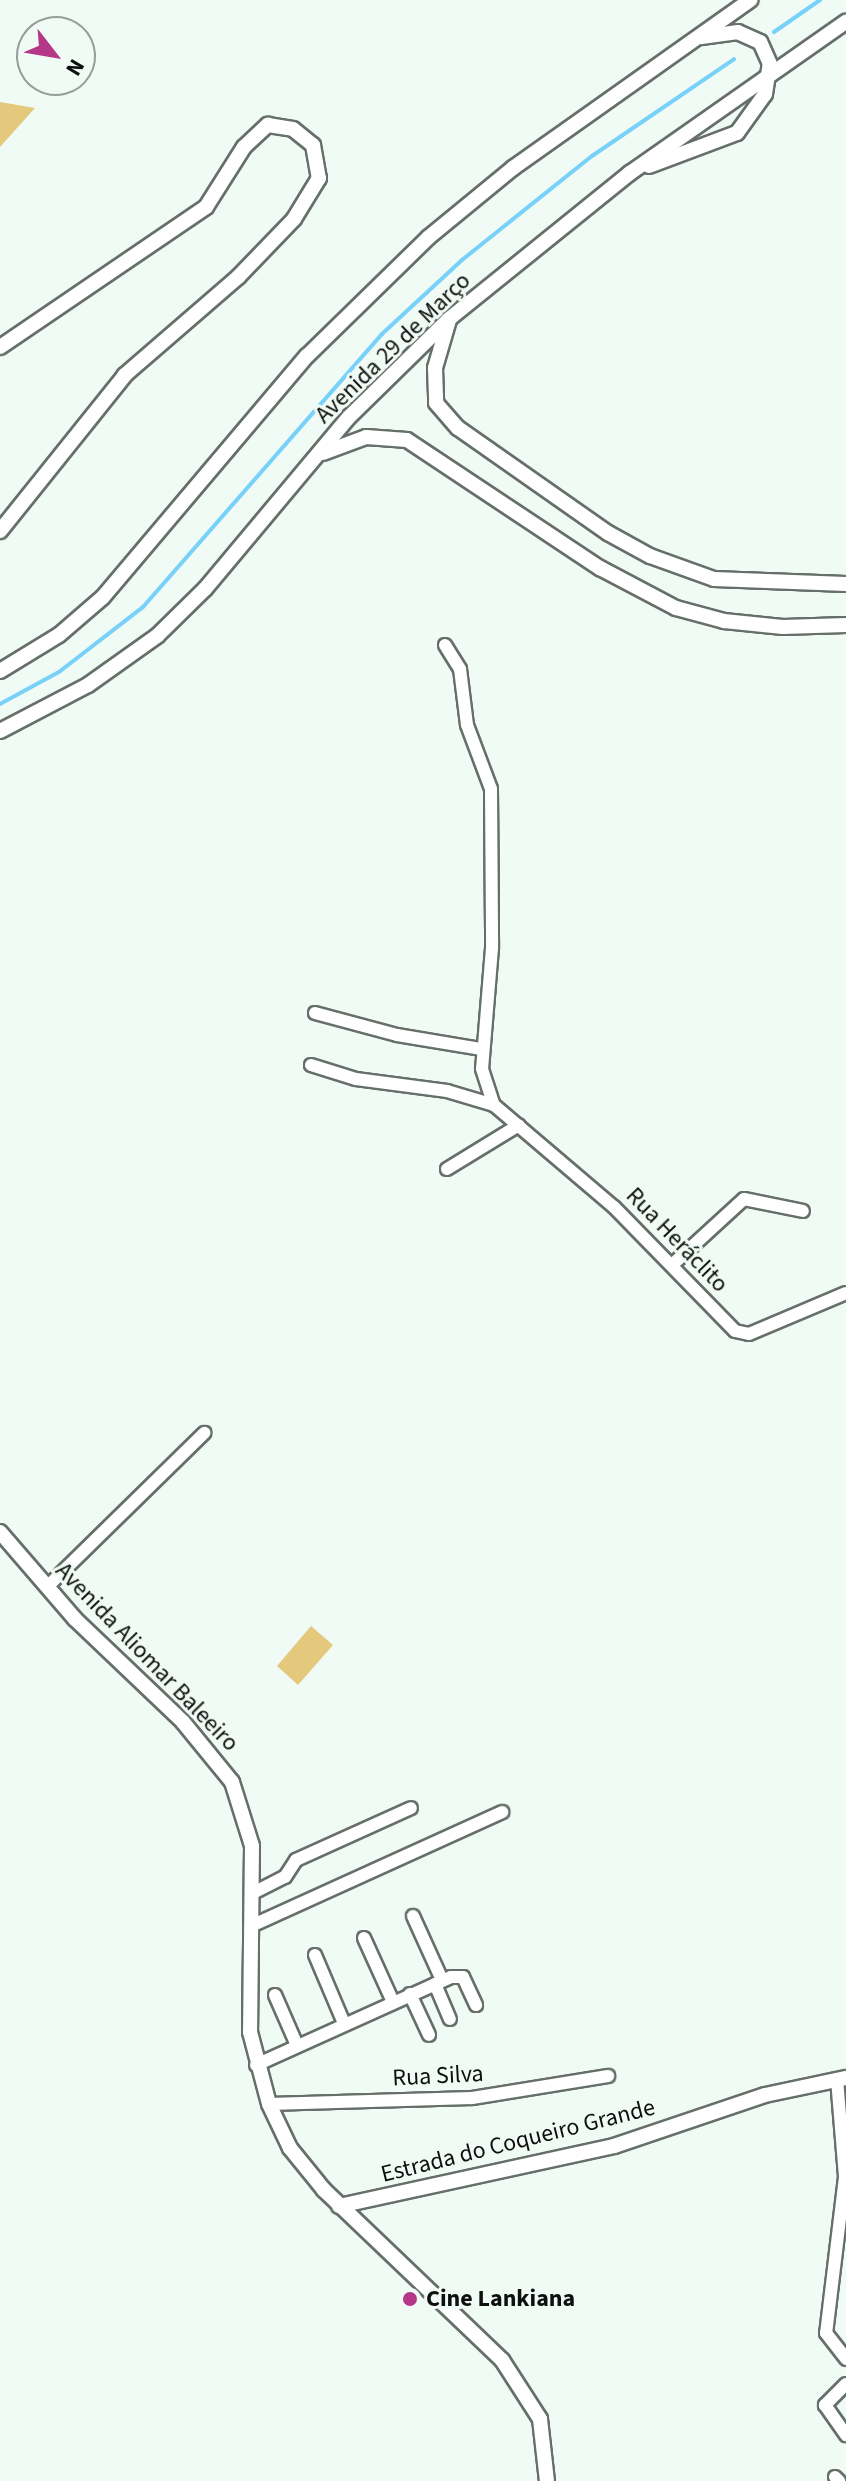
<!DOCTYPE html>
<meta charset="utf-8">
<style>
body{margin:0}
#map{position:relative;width:846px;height:2481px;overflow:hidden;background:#f1fbf5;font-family:"Source Sans 3",sans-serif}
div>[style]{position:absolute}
.green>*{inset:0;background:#e4c87c}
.stream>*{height:4px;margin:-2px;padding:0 2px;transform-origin:2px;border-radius:2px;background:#77d1f9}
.roads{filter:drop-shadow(2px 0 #666f6a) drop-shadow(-2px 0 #666f6a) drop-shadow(0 2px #666f6a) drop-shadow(0 -2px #666f6a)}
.minor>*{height:12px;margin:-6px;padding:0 6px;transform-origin:6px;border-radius:6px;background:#fff}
.major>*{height:14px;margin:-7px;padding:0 7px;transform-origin:7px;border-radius:7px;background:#fff}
.dots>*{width:22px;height:22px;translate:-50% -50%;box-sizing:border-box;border:4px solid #f1fbf5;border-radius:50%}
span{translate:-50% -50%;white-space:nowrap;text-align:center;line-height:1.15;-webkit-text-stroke:6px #f1fbf5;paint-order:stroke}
.street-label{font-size:24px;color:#0d100e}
.poi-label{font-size:24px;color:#0d100e;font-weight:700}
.left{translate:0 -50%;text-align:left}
.north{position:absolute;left:16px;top:16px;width:80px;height:80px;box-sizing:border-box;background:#f1fbf5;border:2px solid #969d99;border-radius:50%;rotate:121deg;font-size:22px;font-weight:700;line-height:32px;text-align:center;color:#0d100e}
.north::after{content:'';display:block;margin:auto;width:28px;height:36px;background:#b53888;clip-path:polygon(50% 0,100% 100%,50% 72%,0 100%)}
</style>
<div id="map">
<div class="green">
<div style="clip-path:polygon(0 102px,35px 108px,0 147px)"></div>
<div style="clip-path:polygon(311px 1626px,333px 1645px,298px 1685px,277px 1666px)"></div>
</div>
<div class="stream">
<div style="left:774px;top:32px;width:56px;rotate:-34.8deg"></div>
<div style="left:0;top:704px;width:67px;rotate:-28.5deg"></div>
<div style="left:59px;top:672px;width:106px;rotate:-37.7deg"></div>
<div style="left:143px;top:607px;width:363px;rotate:-48.8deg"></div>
<div style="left:382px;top:334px;width:109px;rotate:-42.8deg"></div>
<div style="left:462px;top:260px;width:166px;rotate:-38.7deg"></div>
<div style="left:592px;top:156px;width:172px;rotate:-34.3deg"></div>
</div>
<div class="roads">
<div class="minor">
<div style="left:445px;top:645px;width:28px;rotate:58deg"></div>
<div style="left:460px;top:669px;width:56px;rotate:82.9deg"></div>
<div style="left:467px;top:725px;width:68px;rotate:69.4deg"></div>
<div style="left:491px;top:789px;width:159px;rotate:89.6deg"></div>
<div style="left:492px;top:948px;width:121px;rotate:94.7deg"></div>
<div style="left:482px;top:1069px;width:38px;rotate:72deg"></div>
<div style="left:315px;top:1013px;width:85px;rotate:15deg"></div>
<div style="left:397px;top:1035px;width:86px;rotate:9.4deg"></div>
<div style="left:311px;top:1065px;width:47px;rotate:17.3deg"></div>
<div style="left:356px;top:1079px;width:92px;rotate:7.5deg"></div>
<div style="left:447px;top:1091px;width:49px;rotate:16.6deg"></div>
<div style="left:494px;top:1105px;width:157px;rotate:40.4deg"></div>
<div style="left:614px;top:1207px;width:173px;rotate:45.7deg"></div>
<div style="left:735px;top:1331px;width:14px;rotate:12deg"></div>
<div style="left:749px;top:1334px;width:105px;rotate:-22.9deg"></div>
<div style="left:447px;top:1169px;width:84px;rotate:-31.4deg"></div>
<div style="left:673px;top:1264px;width:96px;rotate:-42.5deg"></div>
<div style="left:744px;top:1199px;width:60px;rotate:11.5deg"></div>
<div style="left:48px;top:1586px;width:219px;rotate:-44.4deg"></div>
<div style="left:253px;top:1893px;width:36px;rotate:-27deg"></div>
<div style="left:285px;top:1877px;width:20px;rotate:-57deg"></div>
<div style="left:296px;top:1860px;width:126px;rotate:-24.3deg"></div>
<div style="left:413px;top:1916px;width:70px;rotate:65.6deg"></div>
<div style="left:251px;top:1926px;width:276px;rotate:-24.4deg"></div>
<div style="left:364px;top:1938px;width:70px;rotate:65.6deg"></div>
<div style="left:315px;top:1955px;width:72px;rotate:67deg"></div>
<div style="left:435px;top:1984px;width:38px;rotate:67deg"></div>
<div style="left:410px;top:1994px;width:45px;rotate:65.1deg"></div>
<div style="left:275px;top:1995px;width:52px;rotate:66.4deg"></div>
<div style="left:256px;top:2065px;width:214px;rotate:-24.3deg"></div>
<div style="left:451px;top:1977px;width:12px"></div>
<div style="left:463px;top:1977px;width:31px;rotate:65deg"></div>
<div style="left:837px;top:2079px;width:98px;rotate:85.3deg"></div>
<div style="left:845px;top:2177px;width:157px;rotate:96.9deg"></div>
<div style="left:826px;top:2333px;width:33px;rotate:52deg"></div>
<div style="left:269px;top:2104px;width:203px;rotate:-1.7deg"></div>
<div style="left:472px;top:2098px;width:138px;rotate:-9.2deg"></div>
<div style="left:846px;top:2384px;width:30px;rotate:135deg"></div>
<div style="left:825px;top:2405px;width:37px;rotate:55deg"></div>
<div style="left:835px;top:2477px;width:6px;rotate:45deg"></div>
</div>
<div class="major">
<div style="left:649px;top:166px;width:94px;rotate:-20.6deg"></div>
<div style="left:737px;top:133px;width:48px;rotate:-54.3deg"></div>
<div style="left:765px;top:94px;width:30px;rotate:-81deg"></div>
<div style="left:770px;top:64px;width:24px;rotate:-114deg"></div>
<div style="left:760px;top:42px;width:24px;rotate:-156deg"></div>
<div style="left:738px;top:32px;width:37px;rotate:172deg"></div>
<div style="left:449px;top:320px;width:50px;rotate:106.3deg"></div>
<div style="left:435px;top:368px;width:35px;rotate:88deg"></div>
<div style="left:436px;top:403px;width:33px;rotate:49deg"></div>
<div style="left:458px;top:428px;width:183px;rotate:35deg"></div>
<div style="left:608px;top:533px;width:48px;rotate:28.7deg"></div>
<div style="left:650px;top:556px;width:68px;rotate:19.8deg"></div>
<div style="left:714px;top:579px;width:132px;rotate:2.2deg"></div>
<div style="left:0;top:347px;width:249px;rotate:-34.2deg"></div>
<div style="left:206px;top:207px;width:71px;rotate:-57.7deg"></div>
<div style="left:244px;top:147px;width:33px;rotate:-43deg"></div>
<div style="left:268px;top:125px;width:25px;rotate:9deg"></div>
<div style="left:293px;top:129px;width:26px;rotate:39deg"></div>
<div style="left:313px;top:145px;width:34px;rotate:80deg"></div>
<div style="left:319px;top:178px;width:48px;rotate:121.4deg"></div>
<div style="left:294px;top:219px;width:81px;rotate:134deg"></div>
<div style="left:238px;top:277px;width:150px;rotate:139.1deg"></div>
<div style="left:125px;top:375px;width:200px;rotate:128.7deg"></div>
<div style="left:323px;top:453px;width:46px;rotate:-20.4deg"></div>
<div style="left:366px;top:437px;width:41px;rotate:4.2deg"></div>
<div style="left:407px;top:440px;width:232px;rotate:33.6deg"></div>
<div style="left:600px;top:568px;width:86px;rotate:27.8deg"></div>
<div style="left:676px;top:608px;width:50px;rotate:15.2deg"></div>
<div style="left:724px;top:621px;width:59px;rotate:5.8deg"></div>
<div style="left:783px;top:627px;width:63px;rotate:-1.8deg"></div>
<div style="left:0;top:671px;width:69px;rotate:-31.4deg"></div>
<div style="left:59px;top:635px;width:58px;rotate:-40.8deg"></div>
<div style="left:103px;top:597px;width:316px;rotate:-49.8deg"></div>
<div style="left:307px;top:356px;width:170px;rotate:-44.3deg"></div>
<div style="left:429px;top:237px;width:109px;rotate:-39.4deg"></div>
<div style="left:513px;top:168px;width:291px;rotate:-35.3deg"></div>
<div style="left:0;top:731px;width:99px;rotate:-27.6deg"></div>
<div style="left:88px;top:685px;width:85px;rotate:-35.4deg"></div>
<div style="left:157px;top:636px;width:67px;rotate:-44.4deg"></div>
<div style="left:205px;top:589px;width:224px;rotate:-50.1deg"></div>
<div style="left:349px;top:417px;width:140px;rotate:-44.4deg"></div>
<div style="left:449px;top:319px;width:233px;rotate:-38.9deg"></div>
<div style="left:630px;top:173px;width:264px;rotate:-35deg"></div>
<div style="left:0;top:1532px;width:115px;rotate:49.2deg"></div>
<div style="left:75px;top:1619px;width:149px;rotate:43.6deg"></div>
<div style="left:183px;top:1722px;width:77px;rotate:50.8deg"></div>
<div style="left:232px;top:1782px;width:67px;rotate:72.6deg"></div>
<div style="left:252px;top:1846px;width:186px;rotate:90.6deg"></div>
<div style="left:250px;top:2032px;width:74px;rotate:75.2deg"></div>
<div style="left:269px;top:2104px;width:49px;rotate:64.5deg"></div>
<div style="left:290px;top:2148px;width:54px;rotate:51deg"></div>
<div style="left:324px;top:2190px;width:246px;rotate:43.7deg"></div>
<div style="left:502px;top:2360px;width:70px;rotate:57.2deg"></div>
<div style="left:540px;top:2419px;width:62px;rotate:83.6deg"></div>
<div style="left:339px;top:2206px;width:281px;rotate:-12.3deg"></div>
<div style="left:614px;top:2146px;width:159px;rotate:-18.7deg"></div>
<div style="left:765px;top:2095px;width:83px;rotate:-11.9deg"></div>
</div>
</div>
<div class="dots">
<div style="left:410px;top:2299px;background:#b53888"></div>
</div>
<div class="street-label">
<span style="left:393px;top:348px;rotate:-44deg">Avenida 29 de Março</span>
<span style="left:677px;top:1240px;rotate:46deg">Rua Heráclito</span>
<span style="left:147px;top:1657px;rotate:46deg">Avenida Aliomar Baleeiro</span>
<span style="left:438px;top:2076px;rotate:-3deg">Rua Silva</span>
<span style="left:518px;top:2141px;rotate:-14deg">Estrada do Coqueiro Grande</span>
</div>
<div class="poi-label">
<span class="left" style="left:426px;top:2299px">Cine Lankiana</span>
</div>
<div class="north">N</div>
</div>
